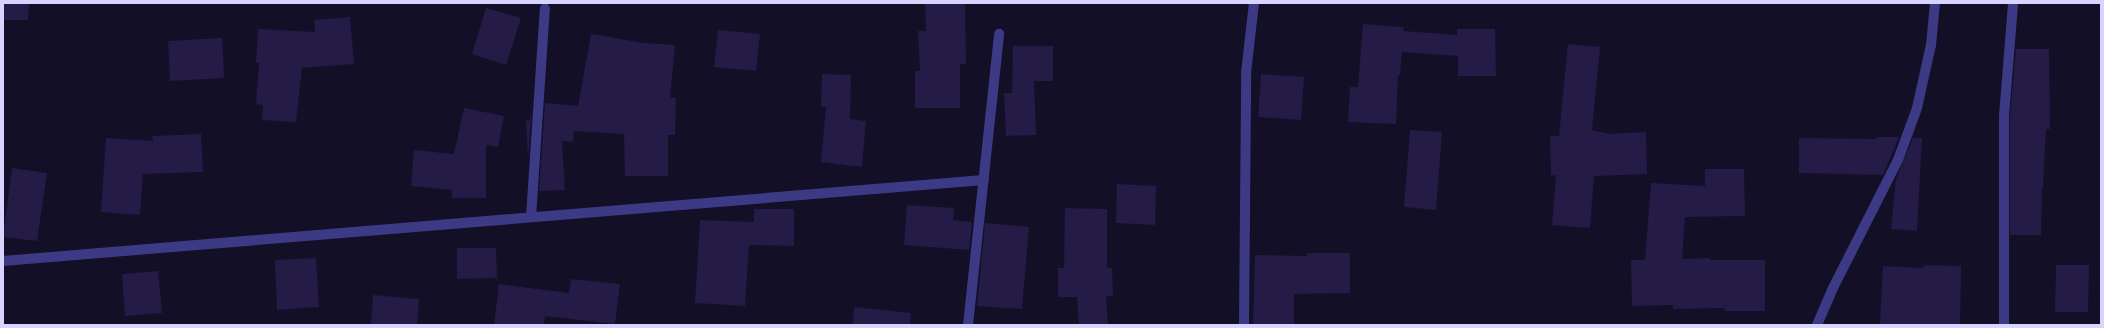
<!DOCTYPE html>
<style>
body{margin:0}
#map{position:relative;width:2104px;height:328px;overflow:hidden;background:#130f26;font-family:Raleway,sans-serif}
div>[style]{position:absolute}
.building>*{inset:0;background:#241b47}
.street>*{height:10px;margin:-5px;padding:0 5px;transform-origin:5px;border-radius:5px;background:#3d3a85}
span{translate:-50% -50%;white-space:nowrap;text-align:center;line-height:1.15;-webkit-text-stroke:3px #130f26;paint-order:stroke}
.frame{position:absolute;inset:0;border:4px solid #d9d4ff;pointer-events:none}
</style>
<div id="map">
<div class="building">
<div style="clip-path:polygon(3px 3px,29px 3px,28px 20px,3px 20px)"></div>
<div style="clip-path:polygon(925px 3px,965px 3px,966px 64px,960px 64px,960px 108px,915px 108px,915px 71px,920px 71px,918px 31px,926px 31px)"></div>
<div style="clip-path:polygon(486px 8px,521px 18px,506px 65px,472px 54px)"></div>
<div style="clip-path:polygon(350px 17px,354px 64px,302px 68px,296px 122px,262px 120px,263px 105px,256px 104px,259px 63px,256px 63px,258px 29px,315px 32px,314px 20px)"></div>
<div style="clip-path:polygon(1363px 24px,1404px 27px,1403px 31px,1457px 35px,1457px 29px,1495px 29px,1496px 76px,1458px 76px,1458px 56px,1402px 52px,1400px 75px,1398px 75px,1396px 124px,1348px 122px,1350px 87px,1358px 87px)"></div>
<div style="clip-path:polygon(718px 30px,760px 34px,756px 71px,714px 67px)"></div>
<div style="clip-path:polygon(591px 34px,644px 43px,675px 45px,670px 97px,676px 98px,675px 135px,668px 135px,668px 176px,625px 176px,624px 134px,574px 131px,573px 142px,562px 141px,565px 190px,539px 191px,545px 103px,578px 106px)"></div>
<div style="clip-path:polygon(222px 38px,224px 78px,170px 81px,168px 41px)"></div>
<div style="clip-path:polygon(1568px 44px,1600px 47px,1592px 130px,1609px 134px,1646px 132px,1647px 174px,1594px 176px,1590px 228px,1552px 225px,1556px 175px,1551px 176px,1550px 136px,1559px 136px)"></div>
<div style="clip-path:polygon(1013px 46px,1053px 46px,1053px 81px,1034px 81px,1036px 135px,1006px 136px,1004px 93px,1012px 93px)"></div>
<div style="clip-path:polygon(2016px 49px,2049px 49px,2050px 129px,2046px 129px,2043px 188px,2042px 188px,2041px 235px,2010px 235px,2010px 116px)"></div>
<div style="clip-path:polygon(822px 74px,851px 75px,850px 119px,866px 121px,862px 167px,821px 162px,826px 107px,821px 107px)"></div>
<div style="clip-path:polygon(1261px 74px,1304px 77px,1301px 120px,1258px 117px)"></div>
<div style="clip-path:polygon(532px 102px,528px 160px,526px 120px,530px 121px)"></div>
<div style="clip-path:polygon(464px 108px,504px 116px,498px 147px,486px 145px,486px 198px,452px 198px,452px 190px,411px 186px,414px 150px,454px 154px)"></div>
<div style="clip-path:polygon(1410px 130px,1442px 132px,1436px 210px,1404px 207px)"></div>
<div style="clip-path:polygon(201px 134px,203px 172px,143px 174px,140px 215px,101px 212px,106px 138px,153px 141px,152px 136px)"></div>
<div style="clip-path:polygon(1877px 137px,1899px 137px,1883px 175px,1799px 173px,1799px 138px,1876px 139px)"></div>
<div style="clip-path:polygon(1913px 138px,1922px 138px,1917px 231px,1891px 229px,1896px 179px)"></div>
<div style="clip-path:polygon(12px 168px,47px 173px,37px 241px,3px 237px)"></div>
<div style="clip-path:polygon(1705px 169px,1744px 169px,1745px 216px,1685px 217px,1682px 259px,1710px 258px,1710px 260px,1765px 260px,1765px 311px,1725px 311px,1725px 308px,1673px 309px,1673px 305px,1632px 306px,1631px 260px,1645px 260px,1651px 183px,1705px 186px)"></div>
<div style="clip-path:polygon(1117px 184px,1156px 186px,1155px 225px,1116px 223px)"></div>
<div style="clip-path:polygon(907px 205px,954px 208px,953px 220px,972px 222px,969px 250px,904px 245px)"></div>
<div style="clip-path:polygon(1065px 208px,1107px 209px,1107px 268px,1112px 268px,1113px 296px,1106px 296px,1108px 325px,1079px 325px,1077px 297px,1058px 297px,1058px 268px,1064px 268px)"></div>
<div style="clip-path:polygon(754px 209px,794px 209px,794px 246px,749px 245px,745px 306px,695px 303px,700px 220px,754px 222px)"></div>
<div style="clip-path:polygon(985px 223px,1029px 227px,1022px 309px,977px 306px)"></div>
<div style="clip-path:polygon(457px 248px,496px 248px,497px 278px,457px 279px)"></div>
<div style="clip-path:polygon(1307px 253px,1350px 253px,1350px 293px,1294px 294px,1294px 325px,1253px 325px,1255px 255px,1307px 256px)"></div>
<div style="clip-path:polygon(316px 258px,319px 307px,277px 310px,275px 260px)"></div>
<div style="clip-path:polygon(1924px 265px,1961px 266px,1960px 325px,1880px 325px,1883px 266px,1923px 268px)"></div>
<div style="clip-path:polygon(2056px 265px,2089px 265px,2088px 312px,2055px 312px)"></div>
<div style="clip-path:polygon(158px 271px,162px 313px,125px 316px,122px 274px)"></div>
<div style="clip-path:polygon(571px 279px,620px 284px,615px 324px,545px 316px,544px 325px,494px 325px,499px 284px,569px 293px)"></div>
<div style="clip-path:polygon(373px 295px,419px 299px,417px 325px,371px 325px)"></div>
<div style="clip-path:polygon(854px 307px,911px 313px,910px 325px,853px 325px)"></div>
</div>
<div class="street">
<div style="left:531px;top:217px;width:209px;rotate:-86.2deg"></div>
<div style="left:3px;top:261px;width:984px;rotate:-4.72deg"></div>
<div style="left:968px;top:325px;width:293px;rotate:-83.9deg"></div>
<div style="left:1244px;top:325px;width:252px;rotate:-89.5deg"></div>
<div style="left:1246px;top:73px;width:70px;rotate:-83.5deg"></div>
<div style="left:1817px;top:325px;width:40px;rotate:-66.6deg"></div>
<div style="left:1833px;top:288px;width:144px;rotate:-63.1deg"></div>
<div style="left:1898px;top:160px;width:55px;rotate:-69.9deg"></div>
<div style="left:1917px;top:108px;width:65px;rotate:-77.5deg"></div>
<div style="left:1931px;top:45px;width:42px;rotate:-84.6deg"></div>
<div style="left:2004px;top:325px;width:209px;rotate:-90deg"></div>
<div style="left:2004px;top:116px;width:113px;rotate:-85.4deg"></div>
</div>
<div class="frame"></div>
</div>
